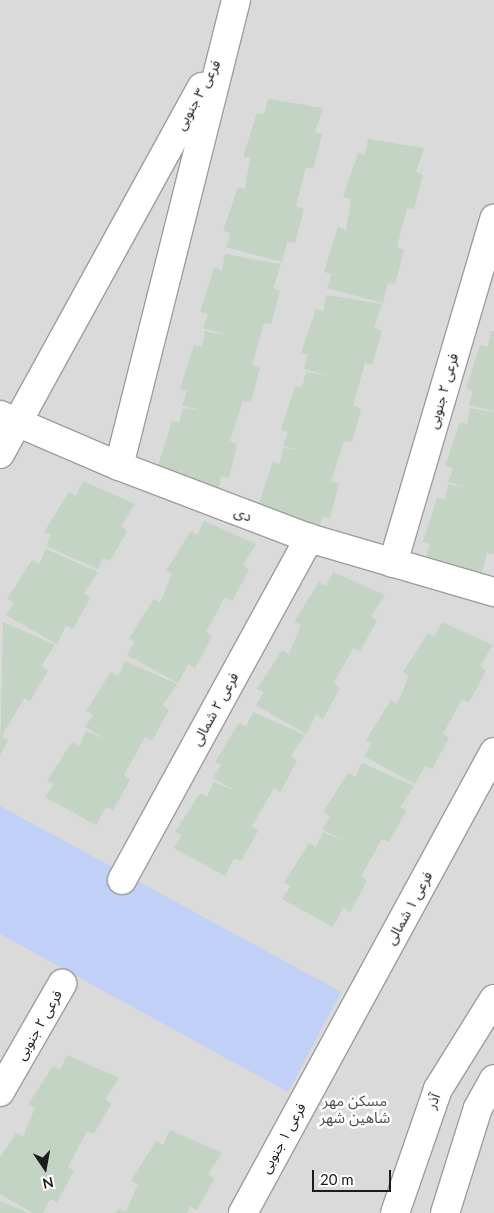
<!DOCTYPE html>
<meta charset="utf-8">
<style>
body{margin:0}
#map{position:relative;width:494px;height:1213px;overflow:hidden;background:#e2ede5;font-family:Lato,"Noto Sans Arabic",sans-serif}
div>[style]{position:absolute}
.residential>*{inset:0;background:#d9dad9}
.park>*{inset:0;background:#c0d0f6}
.building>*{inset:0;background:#c3d3c4}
.roads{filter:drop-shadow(1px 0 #9d9d9d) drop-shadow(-1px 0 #9d9d9d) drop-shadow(0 1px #9d9d9d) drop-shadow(0 -1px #9d9d9d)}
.minor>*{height:28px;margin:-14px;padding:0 14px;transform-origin:14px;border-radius:14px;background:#fff}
span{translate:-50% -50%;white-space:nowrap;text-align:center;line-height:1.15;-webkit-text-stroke:5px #fff;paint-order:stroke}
.street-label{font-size:14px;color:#1c1c1c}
.neighbourhood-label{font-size:15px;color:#4f4f4f}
.north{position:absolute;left:20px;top:1143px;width:50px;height:50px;-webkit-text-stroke:4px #fff;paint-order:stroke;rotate:168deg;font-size:14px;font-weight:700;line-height:20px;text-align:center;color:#1c1c1c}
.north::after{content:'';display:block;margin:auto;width:18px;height:22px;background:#1c1c1c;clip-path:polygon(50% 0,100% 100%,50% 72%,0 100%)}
.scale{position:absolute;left:312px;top:1170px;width:79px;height:22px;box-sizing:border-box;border:2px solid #1c1c1c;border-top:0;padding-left:6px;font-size:15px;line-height:18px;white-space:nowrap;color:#1c1c1c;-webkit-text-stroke:4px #fff;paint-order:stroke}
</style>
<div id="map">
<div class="residential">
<div style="clip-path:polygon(0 0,494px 0,494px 1213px,0 1213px)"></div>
</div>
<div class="park">
<div style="clip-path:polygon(0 806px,341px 992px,288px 1092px,0 934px)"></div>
</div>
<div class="building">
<div style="clip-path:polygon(268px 99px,323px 108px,315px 132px,322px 135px,313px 169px,306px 167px,296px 206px,304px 209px,295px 243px,287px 242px,282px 262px,226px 247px,231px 233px,223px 231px,238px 187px,245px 189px,250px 158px,243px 157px,257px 113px,264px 114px)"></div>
<div style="clip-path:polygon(368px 139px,424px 148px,416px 172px,423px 175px,414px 209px,407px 208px,397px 247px,404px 250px,395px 284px,388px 283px,383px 303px,327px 288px,332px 274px,324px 272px,338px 227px,346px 230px,351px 199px,343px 197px,358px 153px,365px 155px)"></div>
<div style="clip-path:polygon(225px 254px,281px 264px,273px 288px,280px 291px,271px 324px,264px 323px,252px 365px,260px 368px,251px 402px,243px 400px,230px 441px,237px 444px,229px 478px,221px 476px,217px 496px,161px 479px,165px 467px,158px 466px,172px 421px,179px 423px,183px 408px,200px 410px,182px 405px,187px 391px,180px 389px,194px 345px,202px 347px,205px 331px,230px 336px,203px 328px,208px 314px,200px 312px,214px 268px,222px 270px)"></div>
<div style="clip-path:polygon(326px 295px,382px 304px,374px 328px,382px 331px,372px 365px,365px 363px,353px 405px,361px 409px,352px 442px,344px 441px,331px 481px,339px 484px,330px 518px,322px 517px,317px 537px,258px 506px,273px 462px,280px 464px,283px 448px,303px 451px,283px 446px,288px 432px,281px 430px,295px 386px,302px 388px,306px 372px,331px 376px,304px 369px,308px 354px,301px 353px,316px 309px,323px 311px)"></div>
<div style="clip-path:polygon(491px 331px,494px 331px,494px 411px,469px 405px,473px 390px,466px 389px,480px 345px,488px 347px)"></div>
<div style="clip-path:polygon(470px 408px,494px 412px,494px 554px,487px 553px,482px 573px,426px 558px,430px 544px,423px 542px,437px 498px,445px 500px,448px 484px,466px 487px,448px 482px,453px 468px,445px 466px,460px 422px,467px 424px)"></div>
<div style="clip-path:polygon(83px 481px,135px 504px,121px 526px,127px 531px,110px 561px,103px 558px,98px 569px,46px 546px,51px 535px,44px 532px,69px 492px,76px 496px)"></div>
<div style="clip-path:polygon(204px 521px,256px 544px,243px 565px,249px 570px,232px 601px,225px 597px,206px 632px,212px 637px,195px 668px,188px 664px,178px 683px,127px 655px,135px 642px,129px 638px,154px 599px,160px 603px,172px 574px,166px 571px,191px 531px,197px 535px)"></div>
<div style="clip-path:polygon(46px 549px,98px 572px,84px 593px,90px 598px,73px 629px,66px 625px,57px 644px,6px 615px,14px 603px,7px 599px,32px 560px,39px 564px)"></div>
<div style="clip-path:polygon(333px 572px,385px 595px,371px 616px,377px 621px,360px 651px,353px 648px,334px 683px,340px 688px,323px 719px,316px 715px,306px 734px,256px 705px,264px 692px,257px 689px,282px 650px,289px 654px,301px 625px,294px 622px,319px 582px,326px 586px)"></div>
<div style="clip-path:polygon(3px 622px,55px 645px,41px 666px,48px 671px,30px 701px,24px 698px,2px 736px,8px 741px,0 755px)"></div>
<div style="clip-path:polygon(442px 622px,493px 645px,480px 666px,486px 671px,469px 702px,462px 699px,443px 734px,449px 738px,432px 769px,425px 766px,415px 784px,364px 756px,372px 743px,366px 740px,391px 700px,397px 704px,409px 676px,403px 672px,428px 633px,434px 637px)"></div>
<div style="clip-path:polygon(125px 661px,177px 684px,163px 705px,169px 710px,152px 741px,145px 737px,124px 775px,130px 780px,113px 810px,106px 807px,96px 825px,45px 797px,54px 784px,47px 781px,72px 742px,79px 746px,86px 731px,107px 740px,85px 727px,93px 715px,86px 711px,111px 672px,118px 676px)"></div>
<div style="clip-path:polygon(253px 712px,305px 735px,291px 756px,297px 761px,280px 792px,274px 788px,252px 826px,258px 831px,241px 861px,234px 858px,225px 876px,174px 848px,182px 835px,175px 832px,200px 793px,207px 797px,214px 782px,238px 792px,213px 778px,221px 765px,215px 762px,239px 723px,246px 727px)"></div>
<div style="clip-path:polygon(362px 763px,414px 786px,400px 807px,406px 811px,389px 842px,382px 839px,361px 876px,367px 881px,350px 912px,343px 908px,333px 927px,282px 899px,291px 886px,284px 883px,309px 843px,316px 847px,323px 832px,346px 842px,322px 829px,330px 816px,323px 812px,348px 773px,355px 777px)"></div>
<div style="clip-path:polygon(67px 1055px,119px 1078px,105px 1099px,111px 1104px,94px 1134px,87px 1131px,68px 1167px,74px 1171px,57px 1202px,50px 1199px,43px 1213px,33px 1213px,0 1194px,0 1158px,16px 1133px,23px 1137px,35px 1108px,28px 1105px,53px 1066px,60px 1070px)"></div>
<div style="clip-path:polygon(170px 1130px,222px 1153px,208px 1174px,214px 1179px,197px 1210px,190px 1206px,187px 1213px,116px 1213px,119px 1209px,126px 1212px,138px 1184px,131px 1181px,156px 1141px,163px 1145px)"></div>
<div style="clip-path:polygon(0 1201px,28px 1213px,0 1213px)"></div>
</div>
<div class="roads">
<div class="minor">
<div style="left:0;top:415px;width:129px;rotate:23.2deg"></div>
<div style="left:119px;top:466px;width:203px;rotate:20.8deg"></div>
<div style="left:309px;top:538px;width:193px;rotate:16.3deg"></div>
<div style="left:0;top:454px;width:419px;rotate:-61.2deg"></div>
<div style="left:119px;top:466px;width:480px;rotate:-75.9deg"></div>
<div style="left:393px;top:563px;width:359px;rotate:-73.6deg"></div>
<div style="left:122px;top:880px;width:390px;rotate:-61.3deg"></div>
<div style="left:0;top:1092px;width:125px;rotate:-60.1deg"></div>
<div style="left:243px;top:1213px;width:525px;rotate:-61.43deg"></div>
<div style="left:395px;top:1213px;width:131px;rotate:-70.9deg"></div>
<div style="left:438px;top:1089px;width:106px;rotate:-58.1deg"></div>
<div style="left:445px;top:1213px;width:110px;rotate:-72.6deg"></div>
<div style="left:478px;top:1108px;width:33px;rotate:-61deg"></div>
</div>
</div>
<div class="street-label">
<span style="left:198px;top:95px;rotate:-61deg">فرعی ۳ جنوبی</span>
<span style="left:443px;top:391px;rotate:-74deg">فرعی ۲ جنوبی</span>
<span style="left:243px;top:514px;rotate:21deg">دی</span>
<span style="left:215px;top:709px;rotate:-61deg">فرعی ۲ شمالی</span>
<span style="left:409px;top:908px;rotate:-61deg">فرعی ۱ شمالی</span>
<span style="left:39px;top:1025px;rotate:-60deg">فرعی ۲ جنوبی</span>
<span style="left:433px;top:1101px;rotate:-69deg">آذر</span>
<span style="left:283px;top:1138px;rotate:-61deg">فرعی ۱ جنوبی</span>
</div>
<div class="neighbourhood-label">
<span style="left:355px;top:1109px">مسکن مهر<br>شاهین شهر</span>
</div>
<div class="north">N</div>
<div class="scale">20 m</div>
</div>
